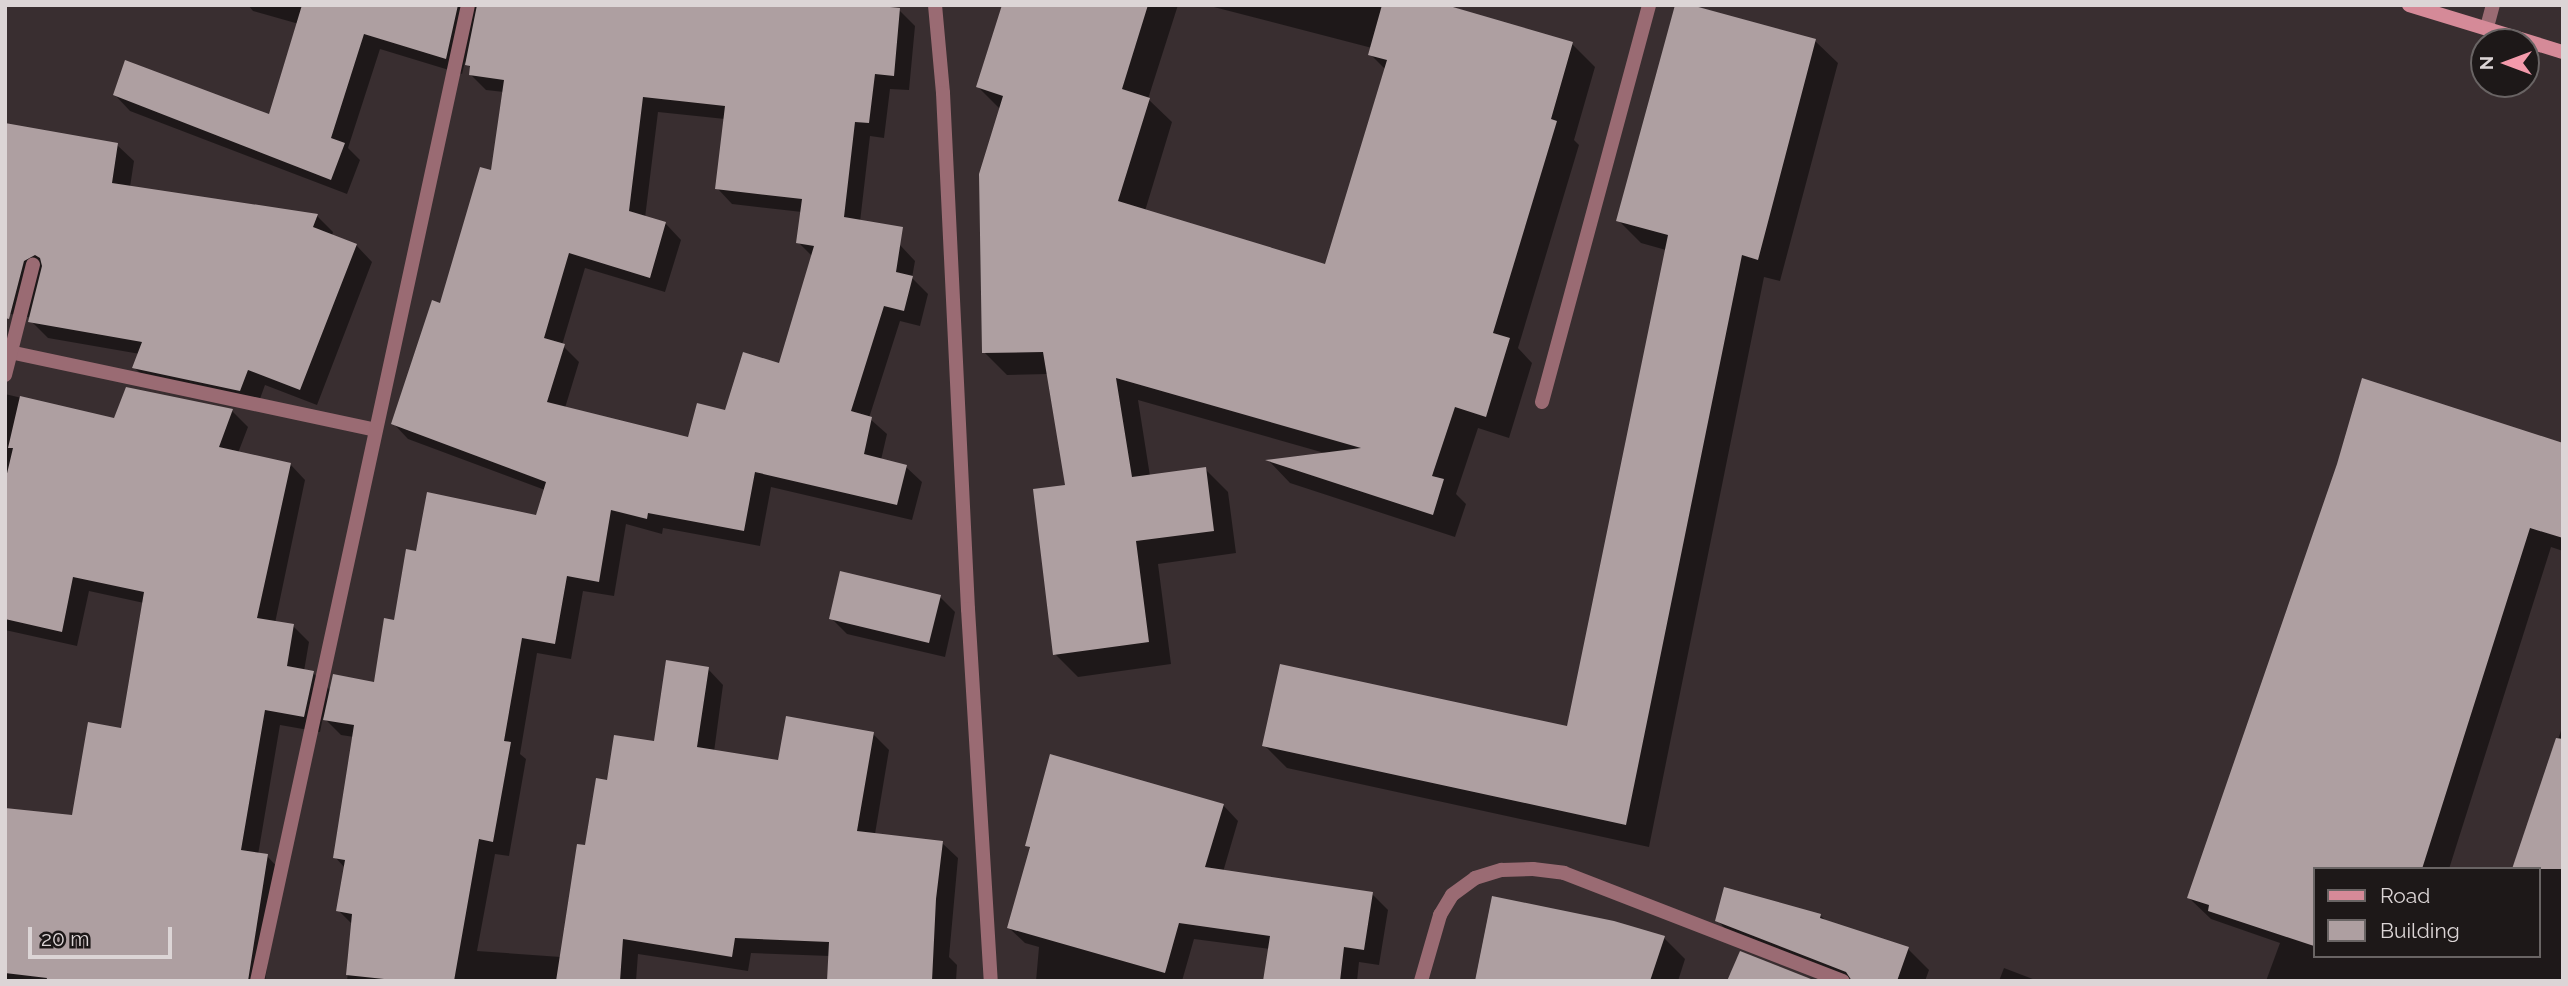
<!DOCTYPE html>
<style>
body{margin:0}
#map{position:relative;width:2568px;height:986px;overflow:hidden;background:#392e30;font-family:Raleway,sans-serif}
div>[style]{position:absolute}
.shadow>*{inset:0;background:#0007}
.building>*{inset:0;background:#ae9fa1}
.minor>*{height:14px;margin:-7px;padding:0 7px;transform-origin:7px;border-radius:7px;background:#9a6b73}
.secondary>*{height:14px;margin:-7px;padding:0 7px;transform-origin:7px;border-radius:7px;background:#d58a98}
span{translate:-50% -50%;white-space:nowrap;text-align:center;line-height:1.15;-webkit-text-stroke:7px #1d1818;paint-order:stroke}
.frame{position:absolute;inset:0;border:7px solid #dcd5d6;pointer-events:none}
.legend{position:absolute;left:2313px;top:867px;width:228px;height:91px;box-sizing:border-box;background:#1d1818;border:2px solid #696464;margin:0;padding:9px 12px;list-style:none;font-size:21px;color:#dcd5d6}
.legend li{display:flex;align-items:center;gap:14px;height:35px}
.legend b{width:35px;border:2px solid #696464}
.north{position:absolute;left:2470px;top:28px;width:70px;height:70px;box-sizing:border-box;background:#1d1818;border:2px solid #696464;border-radius:50%;rotate:270deg;font-size:19px;font-weight:700;line-height:28px;text-align:center;color:#dcd5d6}
.north::after{content:'';display:block;margin:auto;width:24px;height:32px;background:#f39aab;clip-path:polygon(50% 0,100% 100%,50% 72%,0 100%)}
.scale{position:absolute;left:28px;top:927px;width:144px;height:32px;box-sizing:border-box;border:4px solid #dcd5d6;border-top:0;padding-left:9px;font-size:21px;line-height:24px;white-space:nowrap;color:#dcd5d6;-webkit-text-stroke:5px #1d1818;paint-order:stroke}
</style>
<div id="map">
<div class="shadow">
<div style="clip-path:polygon(evenodd,248px 5px,891px 5px,891px 9px,899px 10px,915px 26px,909px 90px,890px 89px,884px 138px,870px 136px,860px 222px,900px 245px,915px 261px,912px 278px,928px 294px,920px 326px,900px 321px,869px 418px,887px 434px,881px 460px,906px 467px,922px 482px,912px 520px,771px 487px,760px 546px,663px 528px,662px 534px,626px 524px,614px 596px,583px 591px,571px 659px,537px 653px,520px 754px,526px 759px,509px 856px,495px 854px,477px 951px,561px 957px,586px 847px,609px 782px,655px 743px,708px 669px,723px 685px,714px 752px,780px 762px,873px 734px,889px 750px,875px 834px,942px 843px,958px 858px,949px 957px,957px 965px,956px 981px,828px 981px,830px 956px,751px 953px,748px 971px,638px 954px,636px 981px,347px 981px,353px 925px,338px 910px,345px 868px,335px 857px,354px 737px,341px 735px,323px 717px,320px 732px,280px 725px,258px 855px,267px 856px,282px 872px,265px 981px,5px 981px,5px 802px,7px 810px,74px 817px,122px 730px,144px 603px,89px 591px,77px 646px,5px 630px,5px 394px,115px 420px,127px 389px,232px 411px,248px 427px,238px 453px,290px 464px,305px 480px,275px 623px,293px 626px,309px 642px,304px 671px,313px 673px,331px 691px,376px 684px,417px 553px,537px 517px,545px 490px,408px 439px,393px 423px,492px 172px,504px 92px,486px 90px,470px 74px,471px 68px,465px 62px,462px 74px,380px 49px,348px 148px,360px 160px,347px 194px,130px 111px,115px 95px,270px 116px,299px 24px,253px 11px,248px 5px,658px 112px,725px 119px,717px 188px,732px 204px,802px 212px,798px 242px,813px 257px,780px 366px,690px 439px,565px 408px,579px 362px,562px 345px,585px 268px,665px 292px,681px 240px,666px 224px,645px 218px,658px 112px)"></div>
<div style="clip-path:polygon(1004px 5px,1178px 5px,1148px 99px,1172px 122px,1145px 211px,1326px 267px,1386px 70px,1370px 54px,1372px 48px,1206px 5px,1439px 5px,1572px 44px,1595px 67px,1574px 140px,1579px 145px,1518px 348px,1532px 363px,1509px 438px,1478px 428px,1456px 494px,1466px 504px,1455px 537px,1290px 483px,1269px 461px,1328px 454px,1138px 400px,1150px 476px,1205px 469px,1228px 492px,1236px 553px,1158px 564px,1171px 664px,1078px 677px,1055px 654px,1067px 486px,1048px 374px,1007px 375px,984px 352px,1001px 110px,978px 87px)"></div>
<div style="clip-path:polygon(1815px 41px,1838px 63px,1780px 281px,1764px 277px,1649px 847px,1287px 768px,1264px 745px,1569px 728px,1666px 250px,1641px 243px,1618px 220px)"></div>
<div style="clip-path:polygon(5px 125px,117px 145px,134px 161px,130px 187px,317px 216px,333px 232px,332px 236px,356px 245px,372px 262px,317px 405px,265px 385px,257px 407px,151px 384px,135px 368px,140px 354px,48px 338px,32px 322px,33px 318px,5px 313px)"></div>
<div style="clip-path:polygon(2563px 445px,2563px 551px,2551px 547px,2449px 869px,2314px 869px,2314px 956px,2538px 956px,2538px 869px,2513px 869px,2563px 725px,2563px 981px,2266px 981px,2280px 943px,2211px 919px,2189px 898px)"></div>
<div style="clip-path:polygon(940px 597px,955px 612px,945px 657px,847px 634px,831px 618px)"></div>
<div style="clip-path:polygon(1223px 805px,1238px 821px,1223px 872px,1372px 894px,1388px 910px,1379px 965px,1359px 962px,1357px 981px,1265px 981px,1270px 949px,1194px 939px,1182px 981px,1036px 981px,1039px 947px,1025px 943px,1009px 928px,1031px 849px,1027px 845px)"></div>
<div style="clip-path:polygon(1820px 915px,1827px 922px,1908px 949px,1929px 970px,1925px 981px,1839px 981px,1738px 942px,1717px 920px)"></div>
<div style="clip-path:polygon(1664px 938px,1685px 959px,1678px 981px,1477px 981px)"></div>
<div style="clip-path:polygon(2004px 968px,2038px 981px,1999px 981px)"></div>
</div>
<div class="building">
<div style="clip-path:polygon(302px 5px,458px 5px,446px 59px,364px 34px,331px 138px,345px 143px,331px 180px,113px 95px,125px 60px,269px 114px)"></div>
<div style="clip-path:polygon(evenodd,477px 5px,870px 5px,900px 8px,894px 76px,875px 74px,869px 123px,855px 122px,844px 217px,903px 227px,896px 272px,913px 276px,904px 311px,884px 306px,851px 411px,872px 417px,864px 454px,907px 465px,897px 505px,755px 472px,744px 531px,648px 513px,647px 519px,611px 510px,599px 582px,567px 576px,555px 644px,522px 638px,504px 741px,511px 742px,493px 842px,479px 839px,454px 981px,403px 981px,346px 975px,352px 914px,336px 911px,345px 860px,333px 858px,354px 725px,323px 720px,333px 674px,374px 682px,384px 618px,394px 620px,406px 549px,416px 551px,427px 492px,536px 515px,546px 482px,391px 424px,432px 300px,440px 303px,480px 167px,491px 170px,504px 80px,469px 75px,470px 66px,465px 65px,477px 5px,643px 97px,725px 106px,715px 189px,802px 199px,796px 243px,814px 246px,779px 363px,743px 352px,725px 410px,697px 403px,688px 437px,547px 402px,565px 344px,544px 338px,569px 253px,650px 278px,666px 222px,629px 211px,643px 97px)"></div>
<div style="clip-path:polygon(1002px 5px,1148px 5px,1122px 89px,1150px 98px,1118px 201px,1325px 264px,1387px 60px,1368px 55px,1382px 5px,1446px 5px,1573px 42px,1551px 119px,1557px 121px,1493px 333px,1510px 338px,1486px 417px,1455px 407px,1432px 476px,1444px 479px,1433px 515px,1265px 460px,1361px 448px,1116px 378px,1132px 477px,1206px 467px,1214px 531px,1136px 541px,1149px 642px,1053px 655px,1033px 489px,1065px 485px,1043px 352px,982px 353px,979px 174px,1003px 96px,976px 87px)"></div>
<div style="clip-path:polygon(1675px 5px,1691px 5px,1816px 39px,1758px 260px,1742px 255px,1626px 825px,1262px 746px,1280px 664px,1567px 726px,1668px 235px,1616px 221px)"></div>
<div style="clip-path:polygon(5px 123px,118px 143px,112px 183px,318px 214px,313px 227px,357px 244px,300px 390px,248px 370px,240px 391px,132px 368px,142px 342px,28px 322px,42px 266px,40px 258px,35px 255px,24px 261px,9px 319px,5px 318px)"></div>
<div style="clip-path:polygon(2362px 378px,2563px 443px,2563px 538px,2530px 528px,2422px 869px,2314px 869px,2314px 946px,2208px 911px,2209px 905px,2187px 898px,2337px 464px)"></div>
<div style="clip-path:polygon(126px 387px,233px 409px,219px 447px,291px 463px,257px 618px,294px 624px,287px 666px,314px 671px,304px 717px,265px 710px,241px 850px,268px 854px,248px 981px,46px 981px,47px 978px,5px 973px,5px 808px,72px 815px,88px 722px,121px 728px,144px 592px,73px 577px,62px 632px,5px 619px,5px 482px,13px 448px,8px 448px,20px 396px,114px 418px)"></div>
<div style="clip-path:polygon(840px 571px,941px 595px,929px 643px,829px 619px)"></div>
<div style="clip-path:polygon(666px 660px,709px 667px,697px 747px,778px 760px,786px 716px,874px 732px,857px 831px,943px 841px,936px 899px,932px 981px,827px 981px,829px 942px,735px 938px,732px 957px,623px 939px,620px 981px,556px 981px,577px 844px,585px 845px,596px 778px,607px 780px,614px 735px,654px 741px)"></div>
<div style="clip-path:polygon(2556px 738px,2563px 739px,2563px 869px,2512px 869px)"></div>
<div style="clip-path:polygon(1050px 754px,1224px 804px,1205px 867px,1373px 892px,1364px 950px,1344px 947px,1340px 981px,1263px 981px,1270px 936px,1179px 923px,1165px 973px,1007px 928px,1030px 847px,1025px 846px)"></div>
<div style="clip-path:polygon(1724px 887px,1821px 914px,1820px 918px,1909px 947px,1897px 981px,1852px 981px,1846px 972px,1715px 921px)"></div>
<div style="clip-path:polygon(1492px 896px,1614px 921px,1665px 936px,1650px 981px,1475px 981px)"></div>
<div style="clip-path:polygon(1740px 951px,1816px 981px,1727px 981px)"></div>
</div>
<div class="minor">
<div style="left:935px;top:5px;width:88px;rotate:84.8deg"></div>
<div style="left:943px;top:93px;width:517px;rotate:87.23deg"></div>
<div style="left:968px;top:609px;width:373px;rotate:86.5deg"></div>
<div style="left:2487px;top:27px;width:23px;rotate:-75deg"></div>
<div style="left:5px;top:351px;width:379px;rotate:12deg"></div>
<div style="left:5px;top:375px;width:114px;rotate:-75.8deg"></div>
<div style="left:1542px;top:402px;width:411px;rotate:-74.9deg"></div>
<div style="left:257px;top:981px;width:999px;rotate:-77.8deg"></div>
<div style="left:1421px;top:981px;width:69px;rotate:-73.9deg"></div>
<div style="left:1440px;top:915px;width:23px;rotate:-59deg"></div>
<div style="left:1452px;top:895px;width:29px;rotate:-36deg"></div>
<div style="left:1475px;top:878px;width:28px;rotate:-17deg"></div>
<div style="left:1502px;top:870px;width:31px;rotate:-2deg"></div>
<div style="left:1533px;top:869px;width:31px;rotate:7deg"></div>
<div style="left:1564px;top:873px;width:299px;rotate:21.2deg"></div>
</div>
<div class="secondary">
<div style="left:2409px;top:5px;width:161px;rotate:17deg"></div>
</div>
<div class="frame"></div>
<ul class="legend">
<li><b style="height:9px;background:#d58a98"></b>Road</li>
<li><b style="height:19px;background:#ae9fa1"></b>Building</li>
</ul>
<div class="north">N</div>
<div class="scale">20 m</div>
</div>
